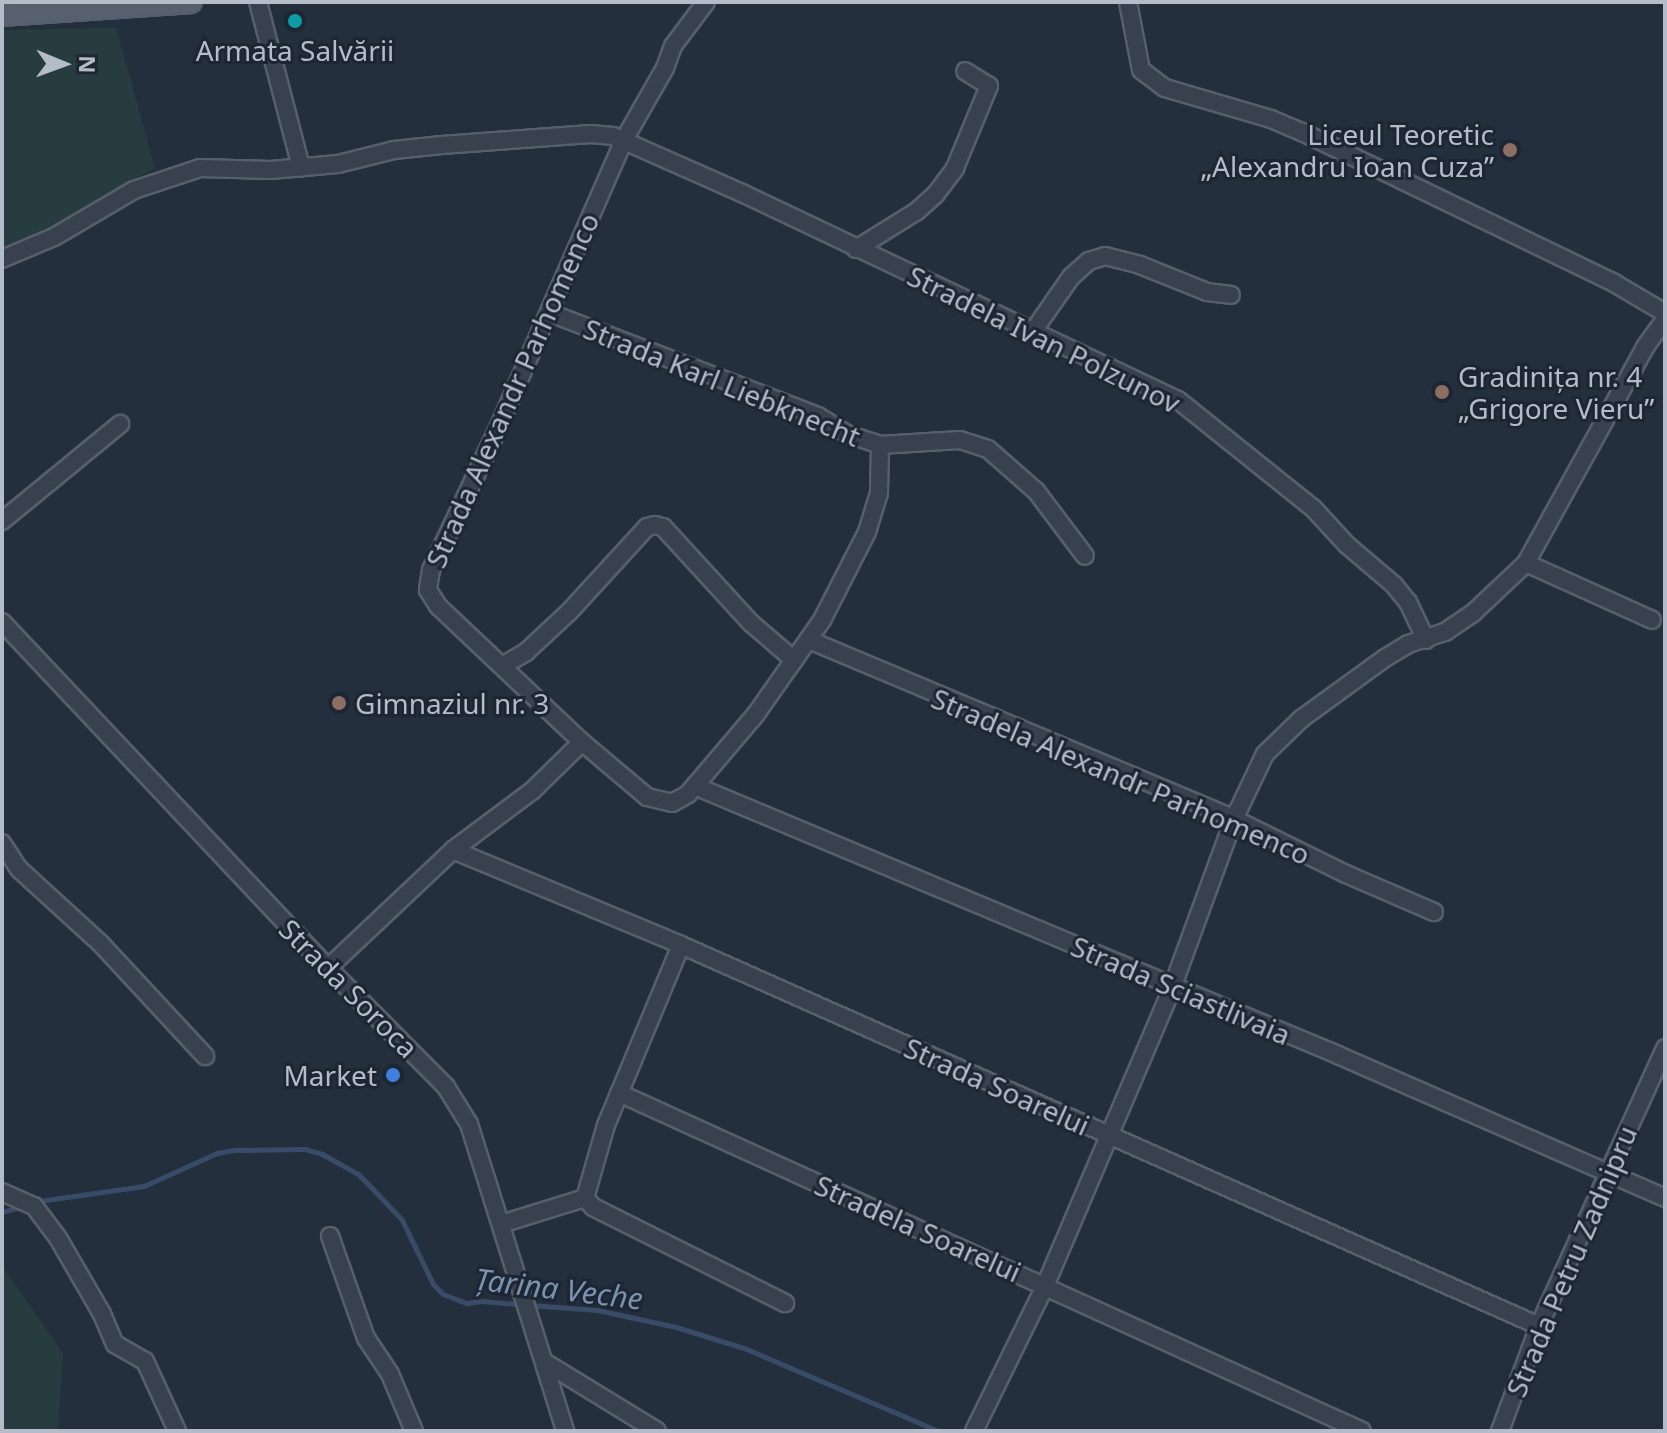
<!DOCTYPE html>
<meta charset="utf-8">
<style>
body{margin:0}
#map{position:relative;width:1667px;height:1433px;overflow:hidden;background:#242f3e;font-family:"Noto Sans",sans-serif}
div>[style]{position:absolute}
.green>*{inset:0;background:#263c3f}
.stream>*{height:5px;margin:-2.5px;padding:0 2.5px;transform-origin:2.5px;border-radius:2.5px;background:#394c67}
.roads{filter:drop-shadow(2px 0 #565f6c) drop-shadow(-2px 0 #565f6c) drop-shadow(0 2px #565f6c) drop-shadow(0 -2px #565f6c)}
.minor>*{height:16px;margin:-8px;padding:0 8px;transform-origin:8px;border-radius:8px;background:#38414e}
.major>*{height:20px;margin:-10px;padding:0 10px;transform-origin:10px;border-radius:10px;background:#56606e}
.dots>*{width:22px;height:22px;translate:-50% -50%;box-sizing:border-box;border:4px solid #1d2633;border-radius:50%}
span{translate:-50% -50%;white-space:nowrap;text-align:center;line-height:1.15;-webkit-text-stroke:6px #1d2633;paint-order:stroke}
.poi-label{font-size:28px;color:#b4bcc9}
.right{translate:-100% -50%;text-align:right}
.left{translate:0 -50%;text-align:left}
.street-label{font-size:28px;color:#b4bcc9}
.water-label{font-size:30px;color:#7c92b1;font-style:italic}
.frame{position:absolute;inset:0;border:4px solid #b4bcc9;pointer-events:none}
.north{position:absolute;left:24px;top:24px;width:80px;height:80px;-webkit-text-stroke:6px #1d2633;paint-order:stroke;rotate:91deg;font-size:22px;font-weight:700;line-height:32px;text-align:center;color:#b4bcc9}
.north::after{content:'';display:block;margin:auto;width:28px;height:36px;background:#b4bcc9;clip-path:polygon(50% 0,100% 100%,50% 72%,0 100%)}
</style>
<div id="map">
<div class="green">
<div style="clip-path:polygon(116px 28px,155px 168px,2px 253px,2px 30px)"></div>
<div style="clip-path:polygon(2px 1266px,63px 1353px,58px 1431px,2px 1431px)"></div>
</div>
<div class="stream">
<div style="left:39px;top:1201px;width:106px;rotate:-8.1deg"></div>
<div style="left:144px;top:1186px;width:80px;rotate:-24.3deg"></div>
<div style="left:217px;top:1153px;width:17px;rotate:-10deg"></div>
<div style="left:234px;top:1150px;width:71px;rotate:-0.8deg"></div>
<div style="left:305px;top:1149px;width:18px;rotate:16deg"></div>
<div style="left:322px;top:1154px;width:41px;rotate:29.1deg"></div>
<div style="left:358px;top:1174px;width:14px;rotate:45deg"></div>
<div style="left:368px;top:1184px;width:50px;rotate:46.6deg"></div>
<div style="left:402px;top:1220px;width:71px;rotate:64.2deg"></div>
<div style="left:433px;top:1284px;width:14px;rotate:45deg"></div>
<div style="left:443px;top:1294px;width:26px;rotate:21deg"></div>
<div style="left:467px;top:1303px;width:15px;rotate:-8deg"></div>
<div style="left:482px;top:1301px;width:38px;rotate:5deg"></div>
<div style="left:2px;top:1212px;width:18px;rotate:-16deg"></div>
<div style="left:530px;top:1305px;width:67px;rotate:4.3deg"></div>
<div style="left:597px;top:1310px;width:81px;rotate:12.1deg"></div>
<div style="left:676px;top:1327px;width:71px;rotate:17.2deg"></div>
<div style="left:744px;top:1348px;width:212px;rotate:23.1deg"></div>
</div>
<div class="roads">
<div class="minor">
<div style="left:258px;top:2px;width:171px;rotate:75.4deg"></div>
<div style="left:706px;top:2px;width:55px;rotate:126.9deg"></div>
<div style="left:673px;top:46px;width:23px;rotate:110deg"></div>
<div style="left:665px;top:68px;width:83px;rotate:119.7deg"></div>
<div style="left:624px;top:140px;width:310px;rotate:113.6deg"></div>
<div style="left:500px;top:424px;width:161px;rotate:115.3deg"></div>
<div style="left:431px;top:570px;width:20px;rotate:99deg"></div>
<div style="left:428px;top:590px;width:19px;rotate:58deg"></div>
<div style="left:438px;top:606px;width:198px;rotate:43.4deg"></div>
<div style="left:582px;top:742px;width:85px;rotate:40.2deg"></div>
<div style="left:647px;top:797px;width:26px;rotate:13deg"></div>
<div style="left:672px;top:803px;width:18px;rotate:-29deg"></div>
<div style="left:688px;top:794px;width:105px;rotate:-49.6deg"></div>
<div style="left:756px;top:714px;width:115px;rotate:-54.9deg"></div>
<div style="left:822px;top:620px;width:99px;rotate:-62.9deg"></div>
<div style="left:867px;top:532px;width:41px;rotate:-72.9deg"></div>
<div style="left:879px;top:493px;width:48px;rotate:-88.8deg"></div>
<div style="left:1128px;top:2px;width:69px;rotate:79.2deg"></div>
<div style="left:1141px;top:70px;width:30px;rotate:37deg"></div>
<div style="left:1165px;top:88px;width:110px;rotate:16.3deg"></div>
<div style="left:1271px;top:119px;width:34px;rotate:23deg"></div>
<div style="left:1302px;top:132px;width:347px;rotate:25.8deg"></div>
<div style="left:1614px;top:283px;width:59px;rotate:30.5deg"></div>
<div style="left:856px;top:249px;width:72px;rotate:-31.9deg"></div>
<div style="left:917px;top:211px;width:24px;rotate:-42deg"></div>
<div style="left:935px;top:195px;width:34px;rotate:-53deg"></div>
<div style="left:955px;top:168px;width:89px;rotate:-67.5deg"></div>
<div style="left:989px;top:86px;width:28px;rotate:-148deg"></div>
<div style="left:2px;top:259px;width:56px;rotate:-22.9deg"></div>
<div style="left:54px;top:237px;width:93px;rotate:-30.4deg"></div>
<div style="left:134px;top:190px;width:70px;rotate:-18.4deg"></div>
<div style="left:200px;top:168px;width:71px;rotate:1.6deg"></div>
<div style="left:271px;top:170px;width:67px;rotate:-5.1deg"></div>
<div style="left:338px;top:164px;width:58px;rotate:-14deg"></div>
<div style="left:394px;top:150px;width:48px;rotate:-5.9deg"></div>
<div style="left:442px;top:145px;width:149px;rotate:-4.2deg"></div>
<div style="left:591px;top:134px;width:22px;rotate:5deg"></div>
<div style="left:613px;top:136px;width:143px;rotate:23.9deg"></div>
<div style="left:744px;top:194px;width:480px;rotate:25.4deg"></div>
<div style="left:1178px;top:400px;width:173px;rotate:38.7deg"></div>
<div style="left:1313px;top:508px;width:50px;rotate:47.4deg"></div>
<div style="left:1347px;top:545px;width:62px;rotate:40.4deg"></div>
<div style="left:1394px;top:585px;width:22px;rotate:51deg"></div>
<div style="left:1408px;top:602px;width:42px;rotate:64.7deg"></div>
<div style="left:550px;top:313px;width:287px;rotate:21deg"></div>
<div style="left:818px;top:416px;width:34px;rotate:32deg"></div>
<div style="left:847px;top:434px;width:35px;rotate:18deg"></div>
<div style="left:880px;top:445px;width:80px;rotate:-3.6deg"></div>
<div style="left:960px;top:440px;width:29px;rotate:18deg"></div>
<div style="left:988px;top:449px;width:64px;rotate:41.2deg"></div>
<div style="left:1036px;top:491px;width:81px;rotate:53deg"></div>
<div style="left:1034px;top:330px;width:65px;rotate:-55.1deg"></div>
<div style="left:1071px;top:277px;width:24px;rotate:-42deg"></div>
<div style="left:1089px;top:261px;width:17px;rotate:-17deg"></div>
<div style="left:1105px;top:256px;width:36px;rotate:14deg"></div>
<div style="left:1140px;top:265px;width:72px;rotate:21.9deg"></div>
<div style="left:1207px;top:292px;width:24px;rotate:7deg"></div>
<div style="left:2px;top:521px;width:153px;rotate:-39.4deg"></div>
<div style="left:1526px;top:563px;width:138px;rotate:24.3deg"></div>
<div style="left:2px;top:622px;width:475px;rotate:46.7deg"></div>
<div style="left:328px;top:968px;width:168px;rotate:45.2deg"></div>
<div style="left:446px;top:1087px;width:44px;rotate:58.1deg"></div>
<div style="left:469px;top:1124px;width:322px;rotate:72.6deg"></div>
<div style="left:809px;top:640px;width:461px;rotate:22.8deg"></div>
<div style="left:1234px;top:819px;width:125px;rotate:26.2deg"></div>
<div style="left:1346px;top:874px;width:96px;rotate:23.4deg"></div>
<div style="left:502px;top:666px;width:28px;rotate:-30deg"></div>
<div style="left:526px;top:652px;width:60px;rotate:-43deg"></div>
<div style="left:570px;top:611px;width:114px;rotate:-47.5deg"></div>
<div style="left:647px;top:527px;width:8px;rotate:-14deg"></div>
<div style="left:655px;top:525px;width:8px;rotate:14deg"></div>
<div style="left:663px;top:527px;width:130px;rotate:47.5deg"></div>
<div style="left:751px;top:623px;width:57px;rotate:40.7deg"></div>
<div style="left:695px;top:786px;width:697px;rotate:22.7deg"></div>
<div style="left:1338px;top:1055px;width:357px;rotate:23.6deg"></div>
<div style="left:2px;top:843px;width:31px;rotate:57deg"></div>
<div style="left:19px;top:869px;width:111px;rotate:42.4deg"></div>
<div style="left:101px;top:944px;width:153px;rotate:47.1deg"></div>
<div style="left:453px;top:850px;width:247px;rotate:22.6deg"></div>
<div style="left:681px;top:945px;width:939px;rotate:23.94deg"></div>
<div style="left:681px;top:945px;width:195px;rotate:112.6deg"></div>
<div style="left:606px;top:1125px;width:76px;rotate:106deg"></div>
<div style="left:585px;top:1198px;width:12px;rotate:48deg"></div>
<div style="left:593px;top:1207px;width:215px;rotate:26.6deg"></div>
<div style="left:328px;top:968px;width:172px;rotate:-43.3deg"></div>
<div style="left:453px;top:850px;width:99px;rotate:-36.8deg"></div>
<div style="left:532px;top:791px;width:70px;rotate:-44.4deg"></div>
<div style="left:619px;top:1093px;width:816px;rotate:24.46deg"></div>
<div style="left:2px;top:1192px;width:35px;rotate:24deg"></div>
<div style="left:34px;top:1206px;width:40px;rotate:53deg"></div>
<div style="left:58px;top:1238px;width:88px;rotate:59.9deg"></div>
<div style="left:102px;top:1314px;width:33px;rotate:67deg"></div>
<div style="left:115px;top:1344px;width:34px;rotate:30deg"></div>
<div style="left:145px;top:1361px;width:77px;rotate:65.4deg"></div>
<div style="left:501px;top:1224px;width:88px;rotate:-17.2deg"></div>
<div style="left:330px;top:1236px;width:108px;rotate:70.6deg"></div>
<div style="left:366px;top:1338px;width:43px;rotate:56.3deg"></div>
<div style="left:390px;top:1374px;width:62px;rotate:67.2deg"></div>
<div style="left:546px;top:1363px;width:130px;rotate:31.5deg"></div>
<div style="left:974px;top:1431px;width:161px;rotate:-63.9deg"></div>
<div style="left:1045px;top:1286px;width:324px;rotate:-66.9deg"></div>
<div style="left:1172px;top:988px;width:180px;rotate:-69.9deg"></div>
<div style="left:1234px;top:819px;width:72px;rotate:-64.5deg"></div>
<div style="left:1265px;top:754px;width:50px;rotate:-44.2deg"></div>
<div style="left:1301px;top:719px;width:104px;rotate:-36deg"></div>
<div style="left:1385px;top:658px;width:27px;rotate:-31deg"></div>
<div style="left:1408px;top:644px;width:39px;rotate:-18deg"></div>
<div style="left:1445px;top:632px;width:34px;rotate:-34deg"></div>
<div style="left:1473px;top:613px;width:73px;rotate:-43.3deg"></div>
<div style="left:1526px;top:563px;width:247px;rotate:-61.1deg"></div>
<div style="left:1645px;top:347px;width:34px;rotate:-54deg"></div>
<div style="left:1500px;top:1431px;width:112px;rotate:-69.6deg"></div>
<div style="left:1539px;top:1326px;width:305px;rotate:-65.6deg"></div>
</div>
<div class="major">
<div style="left:2px;top:15px;width:189px;rotate:-3.9deg"></div>
</div>
</div>
<div class="dots">
<div style="left:295px;top:21px;background:#0f9aa8"></div>
<div style="left:1510px;top:150px;background:#8d6e63"></div>
<div style="left:1442px;top:392px;background:#8d6e63"></div>
<div style="left:339px;top:703px;background:#8d6e63"></div>
<div style="left:393px;top:1075px;background:#3f7fe0"></div>
</div>
<div class="poi-label">
<span style="left:295px;top:50px">Armata Salvării</span>
<span class="right" style="left:1494px;top:150px">Liceul Teoretic<br>„Alexandru Ioan Cuza”</span>
<span class="left" style="left:1458px;top:392px">Gradinița nr. 4<br>„Grigore Vieru”</span>
<span class="left" style="left:355px;top:703px">Gimnaziul nr. 3</span>
<span class="right" style="left:377px;top:1075px">Market</span>
</div>
<div class="street-label">
<span style="left:1044px;top:339px;rotate:26deg">Stradela Ivan Polzunov</span>
<span style="left:722px;top:382px;rotate:22deg">Strada Karl Liebknecht</span>
<span style="left:512px;top:390px;rotate:-66deg">Strada Alexandr Parhomenco</span>
<span style="left:1121px;top:776px;rotate:23deg">Stradela Alexandr Parhomenco</span>
<span style="left:349px;top:988px;rotate:45deg">Strada Soroca</span>
<span style="left:1181px;top:990px;rotate:23deg">Strada Sciastlivaia</span>
<span style="left:997px;top:1086px;rotate:24deg">Strada Soarelui</span>
<span style="left:918px;top:1228px;rotate:24deg">Stradela Soarelui</span>
<span style="left:1571px;top:1261px;rotate:-67deg">Strada Petru Zadnipru</span>
</div>
<div class="water-label">
<span style="left:559px;top:1289px;rotate:7deg">Țarina Veche</span>
</div>
<div class="frame"></div>
<div class="north">N</div>
</div>
